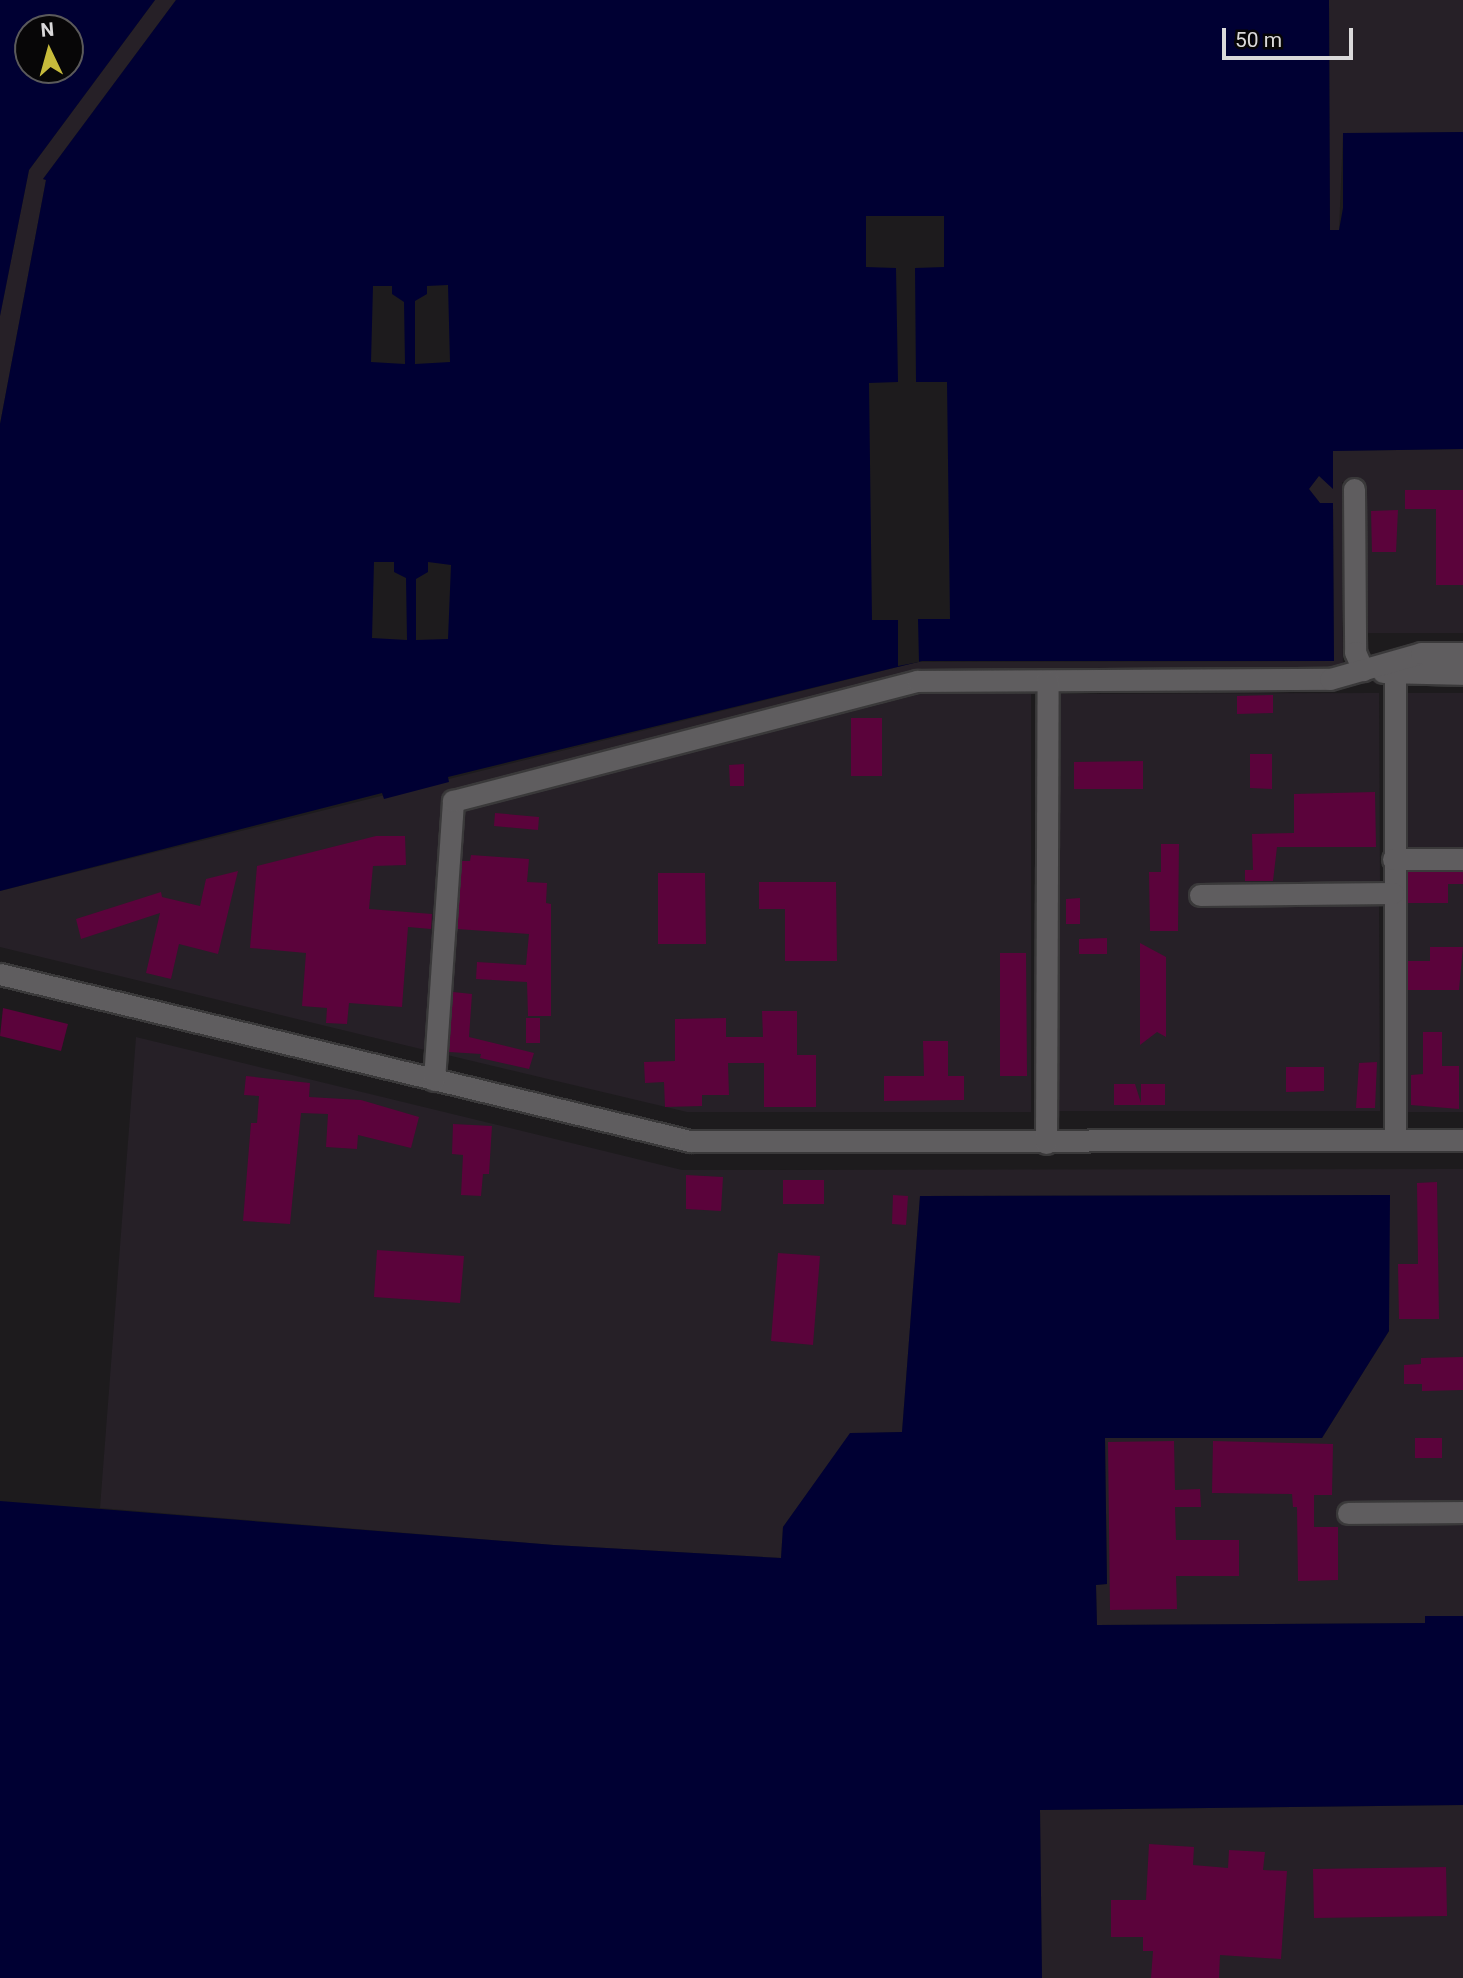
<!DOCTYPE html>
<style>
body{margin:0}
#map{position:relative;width:1463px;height:1978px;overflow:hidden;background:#1d1b1d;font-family:Roboto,sans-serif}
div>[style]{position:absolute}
.built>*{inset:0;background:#262027}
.water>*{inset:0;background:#003}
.pier>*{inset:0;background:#1d1b1d}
.building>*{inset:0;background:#5b033b}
.roads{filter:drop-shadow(2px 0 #3a393a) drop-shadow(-2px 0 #3a393a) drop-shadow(0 2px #3a393a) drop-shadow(0 -2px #3a393a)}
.minor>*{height:21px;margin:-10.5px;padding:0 10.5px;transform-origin:10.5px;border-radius:10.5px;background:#5f5d5f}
span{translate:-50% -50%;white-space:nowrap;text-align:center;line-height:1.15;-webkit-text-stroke:6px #070607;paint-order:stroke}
.north{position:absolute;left:14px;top:14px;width:70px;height:70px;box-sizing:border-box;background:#070607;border:2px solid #5b5a5b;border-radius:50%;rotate:355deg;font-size:19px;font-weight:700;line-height:28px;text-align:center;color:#dad9da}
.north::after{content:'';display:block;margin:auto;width:24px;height:32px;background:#c7bb3b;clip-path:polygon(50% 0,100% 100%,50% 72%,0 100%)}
.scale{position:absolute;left:1222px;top:28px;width:131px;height:32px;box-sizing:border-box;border:4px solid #dad9da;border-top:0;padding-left:9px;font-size:21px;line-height:24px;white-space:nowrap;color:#dad9da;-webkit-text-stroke:5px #070607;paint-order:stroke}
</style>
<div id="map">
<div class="built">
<div style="clip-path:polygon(155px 0,176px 0,43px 179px,46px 180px,0 424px,0 316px,29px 170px)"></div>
<div style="clip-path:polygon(1329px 0,1463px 0,1463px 132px,1343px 134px,1339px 230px,1330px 230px)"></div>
<div style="clip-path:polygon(1463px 449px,1463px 633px,1366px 633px,1365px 482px,1342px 482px,1343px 671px,919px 672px,442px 795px,425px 1050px,0 947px,0 891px,918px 662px,1334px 661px,1333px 504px,1320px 503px,1309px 489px,1319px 475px,1333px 488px,1333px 451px)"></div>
<div style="clip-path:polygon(924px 693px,1031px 694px,1031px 1112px,687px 1112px,443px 1054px,460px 812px)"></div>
<div style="clip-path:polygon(1379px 693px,1380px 886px,1191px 888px,1192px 904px,1379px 904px,1380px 1111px,1059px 1111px,1058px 694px)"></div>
<div style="clip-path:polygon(1406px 693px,1463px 693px,1463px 850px,1411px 850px,1405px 844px)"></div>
<div style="clip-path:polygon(1405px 869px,1463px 869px,1463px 1112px,1406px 1112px)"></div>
<div style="clip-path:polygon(136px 1037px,682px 1170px,1463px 1169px,1463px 1505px,1341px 1505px,1341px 1521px,1463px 1522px,1463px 1616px,1426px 1616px,1425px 1623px,1097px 1625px,1096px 1585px,1107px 1584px,1105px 1438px,1322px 1438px,1389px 1331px,1389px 1195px,920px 1196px,902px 1432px,850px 1434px,783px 1527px,781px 1558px,553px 1545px,100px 1508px)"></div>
<div style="clip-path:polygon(1463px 1805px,1463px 1978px,1042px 1978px,1040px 1810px)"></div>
</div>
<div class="water">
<div style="clip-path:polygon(evenodd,0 0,155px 0,29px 170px,0 316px,0 0,28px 28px,70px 28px,70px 70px,28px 70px,28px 28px)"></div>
<div style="clip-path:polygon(176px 0,1329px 0,1330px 230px,1339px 230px,1343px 208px,1343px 133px,1463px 132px,1463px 449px,1333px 451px,1333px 489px,1319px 476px,1309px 489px,1320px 503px,1333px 503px,1334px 661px,922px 661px,448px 777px,449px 782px,407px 793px,384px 799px,382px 793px,0 891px,0 424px,46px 180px,43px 179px)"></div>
<div style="clip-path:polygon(1390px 1195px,1389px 1331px,1322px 1438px,1105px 1438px,1107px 1584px,1096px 1585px,1097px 1625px,1425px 1623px,1425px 1616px,1463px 1616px,1463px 1805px,1040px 1810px,1042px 1978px,0 1978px,0 1501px,554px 1545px,781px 1558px,783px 1527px,850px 1433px,902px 1432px,920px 1196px)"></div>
</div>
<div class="pier">
<div style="clip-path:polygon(866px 216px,944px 216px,944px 267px,915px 268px,916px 382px,947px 382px,950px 619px,918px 619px,919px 662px,898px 666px,898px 620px,872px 620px,869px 383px,898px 382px,896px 268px,866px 267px)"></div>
<div style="clip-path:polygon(448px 285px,450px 362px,415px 364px,415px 301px,427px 294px,427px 286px)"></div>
<div style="clip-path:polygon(373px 286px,392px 286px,392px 294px,404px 302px,405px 364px,371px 362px)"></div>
<div style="clip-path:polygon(374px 562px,394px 562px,394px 572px,406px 578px,407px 640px,372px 638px)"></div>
<div style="clip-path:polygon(428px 562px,451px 565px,448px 639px,416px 640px,416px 579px,428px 572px)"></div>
</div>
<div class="building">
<div style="clip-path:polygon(1405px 490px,1463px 490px,1463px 585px,1436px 585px,1436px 509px,1405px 509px)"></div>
<div style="clip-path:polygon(1398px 510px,1396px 552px,1372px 552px,1371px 511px)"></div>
<div style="clip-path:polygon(1273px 695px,1273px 713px,1237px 714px,1237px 696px)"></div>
<div style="clip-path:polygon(851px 718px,882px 718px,882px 776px,851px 776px)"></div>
<div style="clip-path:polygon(1250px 754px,1272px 754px,1272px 789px,1250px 788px)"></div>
<div style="clip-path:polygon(1143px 761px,1143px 789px,1074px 789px,1074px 762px)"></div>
<div style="clip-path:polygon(744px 764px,744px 786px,730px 786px,729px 765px)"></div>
<div style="clip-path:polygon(1375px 792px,1376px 847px,1277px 847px,1273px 881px,1245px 881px,1245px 870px,1253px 870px,1252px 834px,1294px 833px,1294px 794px)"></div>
<div style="clip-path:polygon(495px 813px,539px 817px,538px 830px,494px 826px)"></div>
<div style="clip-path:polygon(376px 836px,405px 836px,406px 865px,373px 866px,369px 909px,432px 914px,431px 929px,408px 927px,402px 1007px,349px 1003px,347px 1024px,326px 1023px,327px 1008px,302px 1006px,306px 953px,250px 948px,257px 866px)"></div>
<div style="clip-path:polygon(1161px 844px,1179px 844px,1178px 931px,1150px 931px,1149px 872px,1161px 872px)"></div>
<div style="clip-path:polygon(471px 855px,529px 859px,527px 882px,547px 883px,546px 903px,551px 904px,551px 1016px,528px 1016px,527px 982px,476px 979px,477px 962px,526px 965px,529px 934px,457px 929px,462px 861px,470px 861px)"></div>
<div style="clip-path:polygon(238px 871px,218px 954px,179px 944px,171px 979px,146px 973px,160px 913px,81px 939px,76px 919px,161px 892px,162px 897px,200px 906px,206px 879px)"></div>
<div style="clip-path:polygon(1408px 872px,1463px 872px,1463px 884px,1448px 884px,1448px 903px,1408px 903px)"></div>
<div style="clip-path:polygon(658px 873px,705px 873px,706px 944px,658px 944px)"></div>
<div style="clip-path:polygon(759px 882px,836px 882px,837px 961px,785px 961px,785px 909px,759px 909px)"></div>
<div style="clip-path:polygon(1080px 898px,1080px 924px,1066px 924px,1066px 899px)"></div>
<div style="clip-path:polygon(1107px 938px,1107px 954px,1079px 954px,1079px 939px)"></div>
<div style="clip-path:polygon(1140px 943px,1166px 957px,1166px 1037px,1157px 1032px,1140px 1045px)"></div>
<div style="clip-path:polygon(1430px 947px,1463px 947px,1459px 990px,1408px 990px,1408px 961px,1430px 961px)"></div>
<div style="clip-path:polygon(1000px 953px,1026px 953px,1027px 1076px,1000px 1076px)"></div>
<div style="clip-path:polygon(453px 992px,472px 994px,469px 1037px,534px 1053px,529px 1069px,480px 1058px,481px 1054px,449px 1052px)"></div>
<div style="clip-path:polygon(3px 1008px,68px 1024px,61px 1051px,0 1036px)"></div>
<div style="clip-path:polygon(762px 1011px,797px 1011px,797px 1055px,816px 1055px,816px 1107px,764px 1107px,764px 1063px,728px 1063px,729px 1095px,702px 1095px,702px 1106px,665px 1107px,664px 1082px,645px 1083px,644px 1062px,675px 1061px,675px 1019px,726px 1018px,726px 1037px,763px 1037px)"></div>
<div style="clip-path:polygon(526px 1018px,540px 1018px,540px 1043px,526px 1043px)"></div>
<div style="clip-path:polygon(1423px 1032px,1442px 1032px,1442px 1066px,1459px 1066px,1459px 1109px,1411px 1105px,1411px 1075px,1423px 1074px)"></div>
<div style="clip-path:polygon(923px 1041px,948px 1041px,948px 1076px,964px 1076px,964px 1100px,884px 1101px,884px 1076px,924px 1076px)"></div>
<div style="clip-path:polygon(1377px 1062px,1375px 1108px,1356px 1108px,1359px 1063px)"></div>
<div style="clip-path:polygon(1286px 1067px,1324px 1067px,1324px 1091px,1286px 1092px)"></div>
<div style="clip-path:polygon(246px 1076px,310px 1083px,309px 1097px,361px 1100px,419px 1117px,411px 1148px,358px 1135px,357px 1149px,326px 1147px,328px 1114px,301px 1113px,290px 1224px,243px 1221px,251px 1123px,257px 1123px,259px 1096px,244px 1095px)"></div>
<div style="clip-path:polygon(1114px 1084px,1135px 1084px,1141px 1103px,1141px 1084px,1165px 1084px,1165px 1105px,1114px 1105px)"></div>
<div style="clip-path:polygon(453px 1124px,492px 1126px,489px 1174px,483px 1174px,481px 1196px,461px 1195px,463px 1155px,452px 1154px)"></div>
<div style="clip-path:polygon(686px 1175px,723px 1177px,721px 1211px,686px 1209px)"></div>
<div style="clip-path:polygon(783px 1180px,824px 1180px,824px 1204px,783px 1204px)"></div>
<div style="clip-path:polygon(1437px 1182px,1439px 1319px,1399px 1319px,1398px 1264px,1418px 1264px,1417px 1183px)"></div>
<div style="clip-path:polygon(893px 1195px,908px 1196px,906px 1225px,892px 1224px)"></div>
<div style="clip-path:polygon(377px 1250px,464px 1256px,460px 1303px,374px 1297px)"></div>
<div style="clip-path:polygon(778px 1253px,820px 1256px,813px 1345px,771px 1341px)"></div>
<div style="clip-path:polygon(1463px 1357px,1463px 1390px,1422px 1391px,1422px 1384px,1404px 1384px,1404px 1365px,1421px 1364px,1421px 1358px)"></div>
<div style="clip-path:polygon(1415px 1438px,1442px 1438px,1442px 1458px,1415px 1458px)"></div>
<div style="clip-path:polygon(1174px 1441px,1175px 1490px,1200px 1489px,1201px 1507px,1175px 1507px,1176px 1540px,1239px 1540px,1239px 1576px,1176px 1576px,1177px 1609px,1110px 1610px,1108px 1442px)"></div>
<div style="clip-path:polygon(1213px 1441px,1333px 1444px,1332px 1495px,1314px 1495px,1314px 1527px,1338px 1527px,1338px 1580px,1298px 1581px,1297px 1507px,1293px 1507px,1292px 1494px,1212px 1493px)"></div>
<div style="clip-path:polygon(1149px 1844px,1194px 1847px,1193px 1865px,1228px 1868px,1229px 1850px,1265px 1852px,1263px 1870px,1287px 1871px,1281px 1959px,1220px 1955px,1219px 1978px,1151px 1978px,1153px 1951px,1143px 1951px,1143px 1937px,1111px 1937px,1111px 1900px,1146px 1900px)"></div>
<div style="clip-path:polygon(1446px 1867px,1447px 1916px,1314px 1918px,1313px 1869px)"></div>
</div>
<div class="roads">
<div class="minor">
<div style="left:1354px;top:489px;width:163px;rotate:89.6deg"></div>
<div style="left:1355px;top:652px;width:20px;rotate:66deg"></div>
<div style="left:1383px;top:672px;width:80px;rotate:1.4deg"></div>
<div style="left:1395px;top:674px;width:466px;rotate:90deg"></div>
<div style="left:1393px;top:859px;width:70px"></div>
<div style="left:1200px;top:895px;width:193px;rotate:-0.6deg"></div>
<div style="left:0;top:974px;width:710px;rotate:13.61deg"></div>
<div style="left:690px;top:1141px;width:773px;rotate:-0.07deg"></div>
<div style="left:434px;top:1080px;width:280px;rotate:-86.1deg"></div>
<div style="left:453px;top:801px;width:479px;rotate:-14.5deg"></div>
<div style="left:917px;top:681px;width:413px;rotate:-0.3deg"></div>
<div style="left:1330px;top:679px;width:95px;rotate:-15.9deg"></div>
<div style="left:1421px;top:653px;width:42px"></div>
<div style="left:1046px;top:1143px;width:462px;rotate:-89.8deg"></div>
<div style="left:1348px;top:1513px;width:115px;rotate:-0.5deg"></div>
</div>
</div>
<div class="north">N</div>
<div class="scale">50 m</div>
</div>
